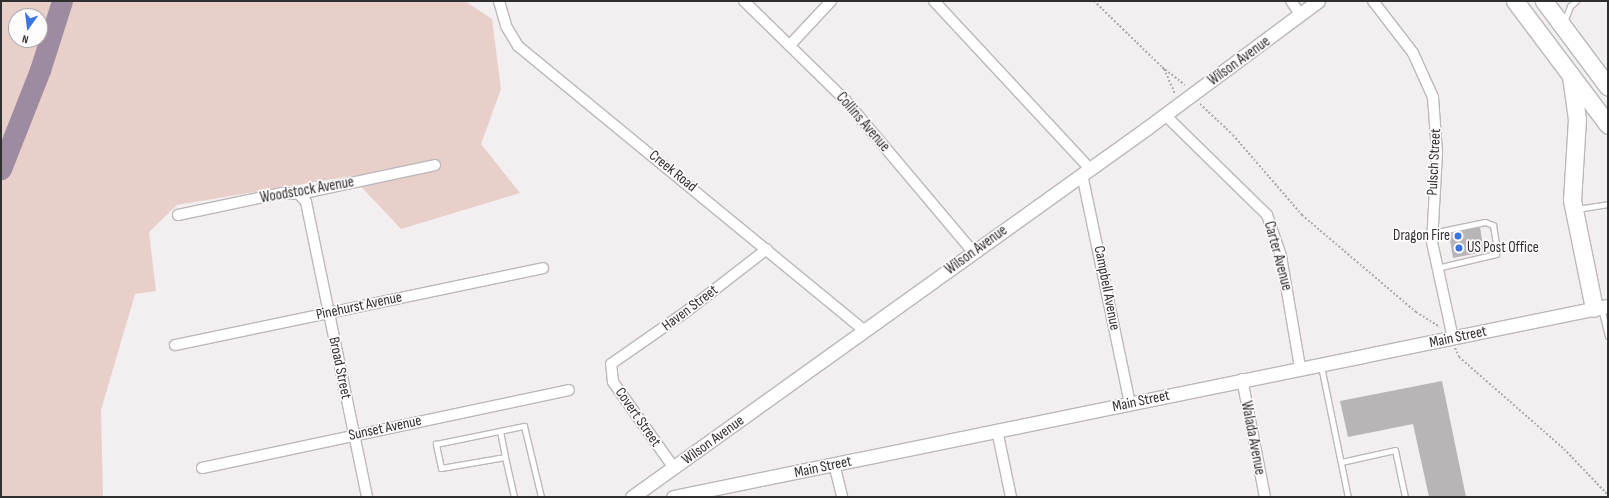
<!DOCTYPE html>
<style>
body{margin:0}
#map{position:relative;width:1609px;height:498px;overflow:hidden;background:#f3eff0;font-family:"Sofia Sans Condensed",sans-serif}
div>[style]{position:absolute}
.green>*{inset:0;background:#e8cfc9}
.river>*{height:21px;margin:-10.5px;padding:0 10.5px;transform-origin:10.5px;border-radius:10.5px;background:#9d8ba2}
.building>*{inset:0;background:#b8b5b7}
.path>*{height:2px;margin-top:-1px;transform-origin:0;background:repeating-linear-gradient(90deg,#afacac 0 2px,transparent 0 4px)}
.roads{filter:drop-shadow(1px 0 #bcb8b9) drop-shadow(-1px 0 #bcb8b9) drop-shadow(0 1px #bcb8b9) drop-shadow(0 -1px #bcb8b9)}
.service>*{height:5px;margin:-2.5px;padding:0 2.5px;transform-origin:2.5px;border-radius:2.5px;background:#fff}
.minor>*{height:10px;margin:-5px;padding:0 5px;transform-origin:5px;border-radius:5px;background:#fff}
.tertiary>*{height:13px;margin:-6.5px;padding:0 6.5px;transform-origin:6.5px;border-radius:6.5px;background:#fff}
.trunk>*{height:17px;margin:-8.5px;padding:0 8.5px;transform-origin:8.5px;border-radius:8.5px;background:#fff}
.dots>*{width:11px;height:11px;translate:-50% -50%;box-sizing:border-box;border:2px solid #fffcfd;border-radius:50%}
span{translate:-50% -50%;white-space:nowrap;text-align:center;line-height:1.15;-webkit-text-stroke:3.5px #fffcfd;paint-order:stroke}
.street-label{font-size:15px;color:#302f2f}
.poi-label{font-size:15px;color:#302f2f}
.right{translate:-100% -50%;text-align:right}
.left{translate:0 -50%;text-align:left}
.frame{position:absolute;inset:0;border:2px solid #302f2f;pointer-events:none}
.north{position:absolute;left:8px;top:8px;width:40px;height:40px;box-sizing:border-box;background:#fffcfd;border:1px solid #acaaab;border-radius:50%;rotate:194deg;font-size:11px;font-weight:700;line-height:16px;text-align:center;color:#302f2f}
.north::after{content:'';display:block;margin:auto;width:14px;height:18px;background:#3974e3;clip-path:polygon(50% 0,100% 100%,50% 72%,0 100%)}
</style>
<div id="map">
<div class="green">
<div style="clip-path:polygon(evenodd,1px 1px,465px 1px,492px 19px,501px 89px,481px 144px,520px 193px,401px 229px,351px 176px,177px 205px,149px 232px,156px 291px,135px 294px,101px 410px,103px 497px,1px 497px,1px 1px,16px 16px,40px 16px,40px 40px,16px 40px,16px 16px)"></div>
</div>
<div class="river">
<div style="left:1px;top:169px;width:106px;rotate:-68.5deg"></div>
<div style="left:40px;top:70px;width:72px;rotate:-72.3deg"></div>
</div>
<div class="building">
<div style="clip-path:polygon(1480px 227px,1484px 252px,1453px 258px,1449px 234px)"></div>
<div style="clip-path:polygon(1442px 381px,1466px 497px,1429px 497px,1413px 424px,1348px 437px,1340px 401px)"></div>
</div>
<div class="path">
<div style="left:1094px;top:1px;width:98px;rotate:44.2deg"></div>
<div style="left:1164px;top:69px;width:27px;rotate:66deg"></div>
<div style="left:1162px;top:67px;width:29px;rotate:38deg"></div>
<div style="left:1200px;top:104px;width:45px;rotate:43.2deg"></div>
<div style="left:1233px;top:135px;width:106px;rotate:49.2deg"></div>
<div style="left:1302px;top:215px;width:150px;rotate:40.4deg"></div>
<div style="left:1416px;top:312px;width:28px;rotate:32deg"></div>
<div style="left:1455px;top:348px;width:10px;rotate:66deg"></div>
<div style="left:1459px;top:357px;width:140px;rotate:41.2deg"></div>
<div style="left:1564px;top:449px;width:64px;rotate:46.3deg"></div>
</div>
<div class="roads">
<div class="service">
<div style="left:1564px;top:22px;width:17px;rotate:-69deg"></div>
<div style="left:1570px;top:6px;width:8px;rotate:-40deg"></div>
<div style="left:1577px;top:209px;width:31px;rotate:-9deg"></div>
<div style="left:1432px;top:233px;width:54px;rotate:-11.7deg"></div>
<div style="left:1485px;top:222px;width:9px;rotate:21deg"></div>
<div style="left:1493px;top:225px;width:24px;rotate:81deg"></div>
<div style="left:1497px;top:249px;width:5px;rotate:101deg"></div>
<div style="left:1496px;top:254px;width:61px;rotate:166.7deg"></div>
<div style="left:1601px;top:308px;width:29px;rotate:76deg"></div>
<div style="left:1321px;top:366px;width:134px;rotate:78.4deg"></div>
<div style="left:500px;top:431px;width:26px;rotate:79deg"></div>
<div style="left:1341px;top:462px;width:55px;rotate:-12.5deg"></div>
<div style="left:1395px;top:450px;width:48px;rotate:78deg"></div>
<div style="left:514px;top:497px;width:41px;rotate:-102.7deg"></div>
<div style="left:505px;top:457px;width:65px;rotate:170.2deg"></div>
<div style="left:441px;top:468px;width:25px;rotate:-102deg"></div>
<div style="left:436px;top:444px;width:90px;rotate:-11.6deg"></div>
<div style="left:524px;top:426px;width:73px;rotate:76.5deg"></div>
</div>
<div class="minor">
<div style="left:499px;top:1px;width:26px;rotate:74deg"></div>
<div style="left:506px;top:26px;width:23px;rotate:59deg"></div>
<div style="left:518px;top:46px;width:448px;rotate:39.4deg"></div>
<div style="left:744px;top:1px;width:143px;rotate:44.4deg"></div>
<div style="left:846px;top:101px;width:197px;rotate:49.9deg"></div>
<div style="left:934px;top:1px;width:228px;rotate:47.1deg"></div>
<div style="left:1291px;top:1px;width:16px;rotate:55deg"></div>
<div style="left:1373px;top:1px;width:66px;rotate:52.4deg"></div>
<div style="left:1413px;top:53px;width:48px;rotate:65.6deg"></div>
<div style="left:1433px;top:97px;width:56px;rotate:85.9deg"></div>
<div style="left:1437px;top:153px;width:89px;rotate:93.2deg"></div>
<div style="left:1432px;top:242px;width:98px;rotate:77.7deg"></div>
<div style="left:790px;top:45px;width:60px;rotate:-47deg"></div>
<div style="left:1165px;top:115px;width:143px;rotate:44.4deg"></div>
<div style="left:1267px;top:215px;width:43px;rotate:71.1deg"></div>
<div style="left:1281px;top:256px;width:113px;rotate:80.3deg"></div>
<div style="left:1082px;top:174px;width:234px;rotate:78.2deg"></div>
<div style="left:299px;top:194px;width:11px;rotate:49deg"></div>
<div style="left:306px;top:202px;width:301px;rotate:78.3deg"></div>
<div style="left:178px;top:215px;width:106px;rotate:-11.9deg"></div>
<div style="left:282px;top:193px;width:17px;rotate:3deg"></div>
<div style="left:299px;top:194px;width:139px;rotate:-12deg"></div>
<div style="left:175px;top:345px;width:376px;rotate:-11.8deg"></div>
<div style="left:1242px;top:379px;width:120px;rotate:79deg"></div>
<div style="left:997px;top:430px;width:68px;rotate:78.2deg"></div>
<div style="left:834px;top:464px;width:34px;rotate:76deg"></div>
<div style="left:202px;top:468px;width:375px;rotate:-12deg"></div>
<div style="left:674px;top:468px;width:105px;rotate:-125.3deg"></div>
<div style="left:613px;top:382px;width:18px;rotate:-96deg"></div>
<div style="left:611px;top:364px;width:93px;rotate:-34.9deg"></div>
<div style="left:687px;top:311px;width:101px;rotate:-37.8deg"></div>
</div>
<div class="tertiary">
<div style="left:632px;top:497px;width:634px;rotate:-35.62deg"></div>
<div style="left:1147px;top:128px;width:213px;rotate:-36.6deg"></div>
<div style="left:673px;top:497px;width:954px;rotate:-11.55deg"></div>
</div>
<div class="trunk">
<div style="left:1515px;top:1px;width:155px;rotate:53.1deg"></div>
<div style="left:1544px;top:1px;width:107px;rotate:53.3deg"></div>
<div style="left:1571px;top:76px;width:43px;rotate:82.1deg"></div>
<div style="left:1577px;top:119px;width:81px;rotate:93.5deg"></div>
<div style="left:1572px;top:200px;width:110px;rotate:78.5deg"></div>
</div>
</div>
<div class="dots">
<div style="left:1458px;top:236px;background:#3974e3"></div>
<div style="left:1459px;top:248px;background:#3974e3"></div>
</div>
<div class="street-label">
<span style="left:1239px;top:61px;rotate:-36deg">Wilson Avenue</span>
<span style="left:863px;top:122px;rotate:49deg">Collins Avenue</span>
<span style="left:1434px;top:162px;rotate:-87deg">Pulsch Street</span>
<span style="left:673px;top:171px;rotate:39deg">Creek Road</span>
<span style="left:307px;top:190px;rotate:-10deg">Woodstock Avenue</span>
<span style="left:976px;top:250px;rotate:-36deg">Wilson Avenue</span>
<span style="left:1278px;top:256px;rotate:75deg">Carter Avenue</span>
<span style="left:1107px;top:288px;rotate:79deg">Campbell Avenue</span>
<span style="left:359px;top:306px;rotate:-12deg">Pinehurst Avenue</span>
<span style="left:690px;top:308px;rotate:-37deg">Haven Street</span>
<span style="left:1458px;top:337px;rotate:-12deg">Main Street</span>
<span style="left:340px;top:368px;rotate:78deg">Broad Street</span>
<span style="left:1141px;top:401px;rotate:-12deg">Main Street</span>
<span style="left:638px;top:417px;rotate:55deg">Covert Street</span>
<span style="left:385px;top:428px;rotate:-12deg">Sunset Avenue</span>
<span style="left:1253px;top:438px;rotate:79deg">Walada Avenue</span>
<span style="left:713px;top:440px;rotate:-36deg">Wilson Avenue</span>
<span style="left:823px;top:467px;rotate:-12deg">Main Street</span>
</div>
<div class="poi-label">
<span class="right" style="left:1450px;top:236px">Dragon Fire</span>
<span class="left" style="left:1467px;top:248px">US Post Office</span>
</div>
<div class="frame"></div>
<div class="north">N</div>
</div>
